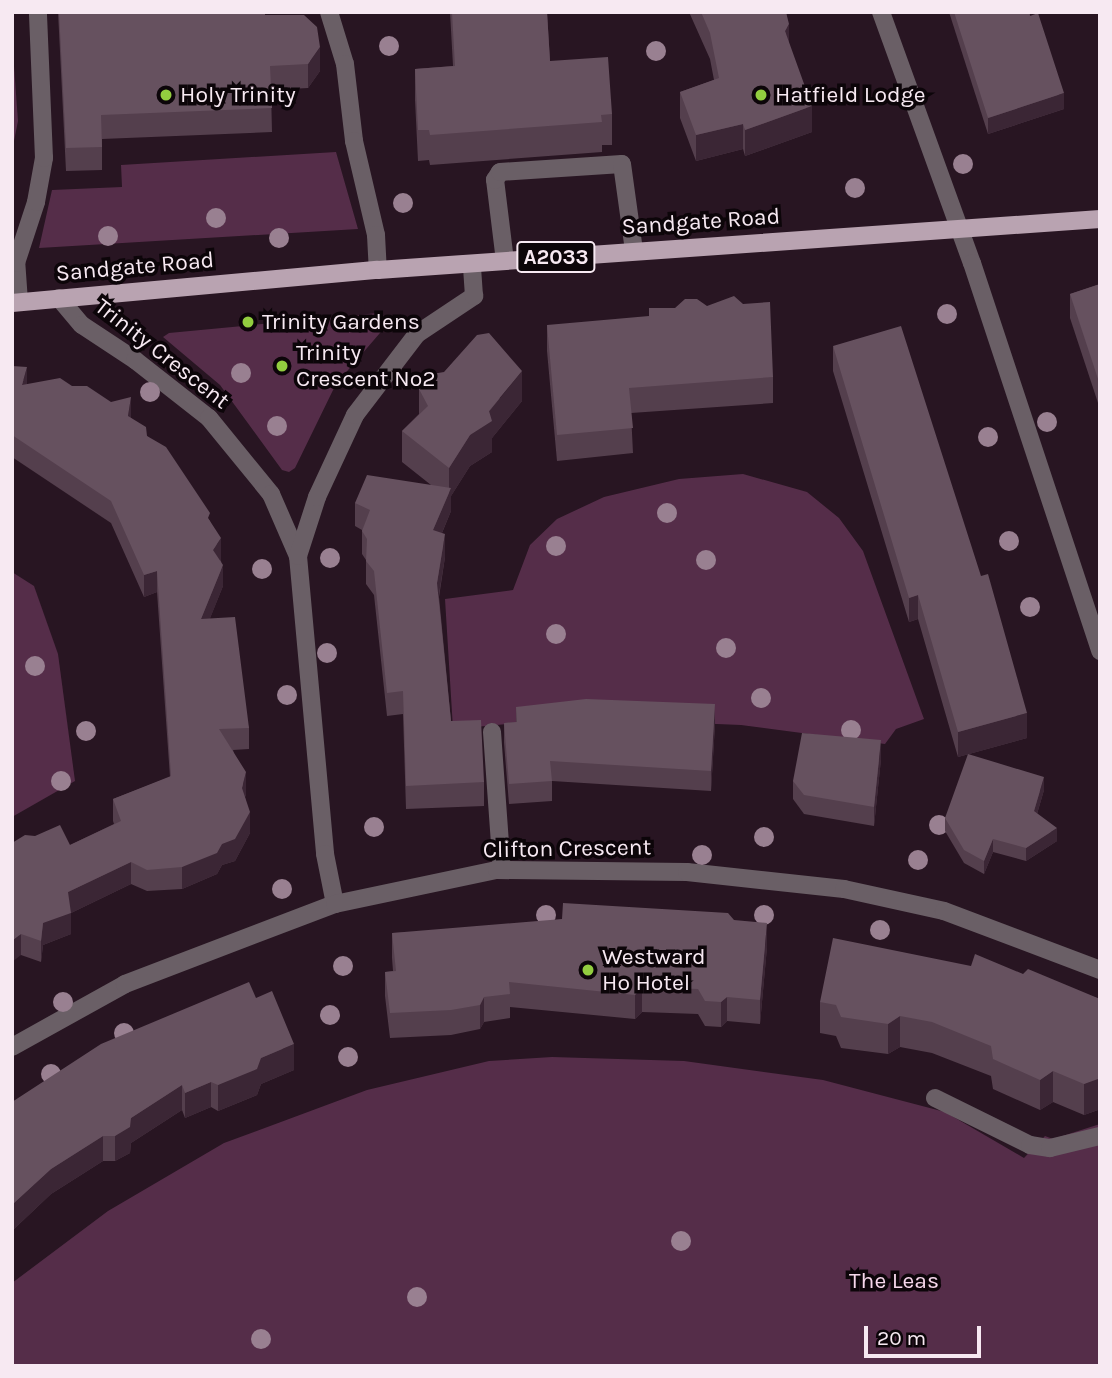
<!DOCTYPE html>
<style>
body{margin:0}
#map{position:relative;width:1112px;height:1378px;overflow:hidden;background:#281522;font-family:Karla,sans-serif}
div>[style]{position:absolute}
.green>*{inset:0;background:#552d49}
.minor>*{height:18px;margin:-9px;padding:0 9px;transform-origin:9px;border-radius:9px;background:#6a5f66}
.major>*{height:18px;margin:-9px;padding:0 9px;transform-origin:9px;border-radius:9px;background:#b9a3b1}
.trees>*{width:20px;height:20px;margin:-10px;border-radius:50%;background:#998091}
.wall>*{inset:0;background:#543f4d}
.shaded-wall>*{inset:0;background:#3b2635}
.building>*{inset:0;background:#66515f}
.dots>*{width:19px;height:19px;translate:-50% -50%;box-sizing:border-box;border:4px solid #0c0509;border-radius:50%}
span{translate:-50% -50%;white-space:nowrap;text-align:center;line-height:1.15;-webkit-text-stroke:7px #0c0509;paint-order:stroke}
.shield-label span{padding:2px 5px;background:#0c0509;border:2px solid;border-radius:5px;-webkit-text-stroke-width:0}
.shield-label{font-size:21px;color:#f7e9f2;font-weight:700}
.poi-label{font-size:23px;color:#f7e9f2}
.left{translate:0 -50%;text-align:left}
.street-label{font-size:23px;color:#f7e9f2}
.park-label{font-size:23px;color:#f6d7eb}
.frame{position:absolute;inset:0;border:14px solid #f7e9f2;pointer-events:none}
.scale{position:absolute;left:864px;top:1326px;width:117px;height:32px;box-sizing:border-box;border:4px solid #f7e9f2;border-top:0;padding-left:9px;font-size:21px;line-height:24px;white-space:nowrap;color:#f7e9f2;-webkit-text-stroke:5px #0c0509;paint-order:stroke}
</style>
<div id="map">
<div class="green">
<div style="clip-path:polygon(12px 39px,18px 121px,12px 151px)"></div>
<div style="clip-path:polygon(336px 152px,358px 229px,39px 248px,52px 190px,122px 187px,121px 165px)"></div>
<div style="clip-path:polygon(378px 313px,386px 317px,386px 326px,336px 384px,295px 468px,289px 472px,282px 470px,220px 385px,163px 337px,169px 333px)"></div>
<div style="clip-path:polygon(743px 474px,807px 492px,839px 518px,863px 551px,924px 719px,896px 729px,885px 744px,741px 725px,571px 718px,453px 729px,445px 599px,513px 590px,530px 545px,557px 519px,604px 497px,679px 479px)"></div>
<div style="clip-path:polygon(12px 572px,34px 586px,58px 654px,75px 781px,12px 817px)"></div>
<div style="clip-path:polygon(552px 1057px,684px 1061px,823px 1080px,945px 1112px,1024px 1158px,1045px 1136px,1053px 1139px,1100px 1124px,1100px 1366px,12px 1366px,12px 1283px,108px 1211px,224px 1143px,367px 1090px,489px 1061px)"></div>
</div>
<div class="minor">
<div style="left:329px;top:12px;width:54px;rotate:72.9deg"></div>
<div style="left:345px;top:64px;width:78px;rotate:83.3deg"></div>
<div style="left:354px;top:141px;width:97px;rotate:76.8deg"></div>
<div style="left:376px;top:235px;width:35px;rotate:87deg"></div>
<div style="left:881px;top:12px;width:267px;rotate:70.1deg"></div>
<div style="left:972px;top:263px;width:409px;rotate:71.7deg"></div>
<div style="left:505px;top:261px;width:82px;rotate:-97deg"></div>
<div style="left:495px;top:180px;width:9px;rotate:-58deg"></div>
<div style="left:500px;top:172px;width:122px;rotate:-3.8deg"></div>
<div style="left:622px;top:164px;width:87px;rotate:82.1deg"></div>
<div style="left:59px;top:298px;width:35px;rotate:50deg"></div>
<div style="left:82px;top:325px;width:64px;rotate:33.4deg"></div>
<div style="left:135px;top:360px;width:94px;rotate:38.1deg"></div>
<div style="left:209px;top:418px;width:98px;rotate:50.8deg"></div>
<div style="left:271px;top:494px;width:68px;rotate:66.5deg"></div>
<div style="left:298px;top:556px;width:299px;rotate:84.8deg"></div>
<div style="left:325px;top:854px;width:51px;rotate:78.7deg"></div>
<div style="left:19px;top:302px;width:39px;rotate:-94deg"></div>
<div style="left:16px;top:263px;width:64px;rotate:-71.8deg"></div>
<div style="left:36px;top:202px;width:45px;rotate:-79.7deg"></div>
<div style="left:44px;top:158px;width:146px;rotate:-92.4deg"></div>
<div style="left:298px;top:556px;width:62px;rotate:-72.1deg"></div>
<div style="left:317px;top:497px;width:90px;rotate:-65.1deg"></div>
<div style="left:355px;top:415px;width:102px;rotate:-52.6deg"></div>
<div style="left:417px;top:334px;width:69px;rotate:-33.7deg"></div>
<div style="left:474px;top:296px;width:31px;rotate:-94deg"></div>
<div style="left:492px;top:732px;width:138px;rotate:85.9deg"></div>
<div style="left:12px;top:1047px;width:129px;rotate:-29.1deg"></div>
<div style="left:125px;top:984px;width:225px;rotate:-20.9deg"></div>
<div style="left:335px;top:904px;width:166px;rotate:-11.9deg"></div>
<div style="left:497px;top:870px;width:190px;rotate:0.6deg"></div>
<div style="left:687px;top:872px;width:158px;rotate:6.2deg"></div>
<div style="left:844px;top:889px;width:102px;rotate:12.4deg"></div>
<div style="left:944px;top:911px;width:167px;rotate:20.7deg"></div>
<div style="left:935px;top:1098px;width:106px;rotate:26.3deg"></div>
<div style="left:1030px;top:1145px;width:20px;rotate:9deg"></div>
<div style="left:1050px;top:1148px;width:51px;rotate:-13.5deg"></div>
</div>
<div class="major">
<div style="left:12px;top:303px;width:367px;rotate:-5.2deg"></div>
<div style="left:378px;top:270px;width:724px;rotate:-4.04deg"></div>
</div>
<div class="trees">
<div style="left:389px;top:46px"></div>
<div style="left:656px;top:51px"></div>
<div style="left:963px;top:164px"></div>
<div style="left:855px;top:188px"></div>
<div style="left:403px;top:203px"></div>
<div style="left:216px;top:218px"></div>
<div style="left:108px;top:236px"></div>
<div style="left:279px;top:238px"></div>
<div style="left:947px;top:314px"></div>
<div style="left:241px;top:373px"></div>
<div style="left:150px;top:392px"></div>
<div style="left:1047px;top:422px"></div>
<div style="left:277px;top:426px"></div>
<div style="left:988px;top:437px"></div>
<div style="left:667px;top:513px"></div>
<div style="left:1009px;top:541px"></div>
<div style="left:556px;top:546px"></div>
<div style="left:330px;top:558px"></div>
<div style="left:706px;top:560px"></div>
<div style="left:262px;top:569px"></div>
<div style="left:1030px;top:607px"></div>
<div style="left:556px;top:634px"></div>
<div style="left:726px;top:648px"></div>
<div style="left:327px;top:653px"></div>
<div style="left:35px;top:666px"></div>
<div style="left:287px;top:695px"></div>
<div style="left:761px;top:698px"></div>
<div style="left:851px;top:730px"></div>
<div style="left:86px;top:731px"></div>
<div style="left:61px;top:781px"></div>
<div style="left:939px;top:825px"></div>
<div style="left:374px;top:827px"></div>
<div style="left:764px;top:837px"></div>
<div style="left:702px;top:855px"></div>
<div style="left:918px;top:860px"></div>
<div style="left:282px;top:889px"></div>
<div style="left:546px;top:915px"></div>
<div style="left:764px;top:915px"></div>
<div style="left:880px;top:930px"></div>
<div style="left:343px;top:966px"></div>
<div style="left:63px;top:1002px"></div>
<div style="left:330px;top:1015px"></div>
<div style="left:124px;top:1033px"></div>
<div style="left:348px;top:1057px"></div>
<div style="left:51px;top:1074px"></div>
<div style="left:681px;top:1241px"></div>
<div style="left:417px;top:1297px"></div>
<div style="left:261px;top:1339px"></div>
</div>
<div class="wall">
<div style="clip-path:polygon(58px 12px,265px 12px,265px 15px,320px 71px,308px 88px,271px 90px,272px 132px,102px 139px,102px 170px,66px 171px)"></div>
<div style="clip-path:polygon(450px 12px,547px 12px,550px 61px,612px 114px,612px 145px,602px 145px,602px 152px,430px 165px,429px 160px,418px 161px,415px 100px,415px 69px,453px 66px)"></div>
<div style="clip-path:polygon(689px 12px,786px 12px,789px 44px,812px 132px,745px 156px,743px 149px,696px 161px,680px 118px,680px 92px,714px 80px,710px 59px)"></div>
<div style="clip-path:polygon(949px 12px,1029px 12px,1064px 109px,988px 134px)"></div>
<div style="clip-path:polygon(1100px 284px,1100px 409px,1070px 318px,1070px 294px)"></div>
<div style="clip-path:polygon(547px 325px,773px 377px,773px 403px,631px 413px,633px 453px,557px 461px,547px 351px)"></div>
<div style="clip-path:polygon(833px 346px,1027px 738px,958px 757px,918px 619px,909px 622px,833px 371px)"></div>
<div style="clip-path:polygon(12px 366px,27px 384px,72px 386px,131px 418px,147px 436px,210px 521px,221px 560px,223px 586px,210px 618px,249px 728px,249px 749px,233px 750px,246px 794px,245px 797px,250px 833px,235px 861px,222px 865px,217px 874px,182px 889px,147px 891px,131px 884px,71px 913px,71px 934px,43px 945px,41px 962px,21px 955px,12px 843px,70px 845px,114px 824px,113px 821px,113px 799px,170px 777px,157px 592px,144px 597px,111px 523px,12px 457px)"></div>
<div style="clip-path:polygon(419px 389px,522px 401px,492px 438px,492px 452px,470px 466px,451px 496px,451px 511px,442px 533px,445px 557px,439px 597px,451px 721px,484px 782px,484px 806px,406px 809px,403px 714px,387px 716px,374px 595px,366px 584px,366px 560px,362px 554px,362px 530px,355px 526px,355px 503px,431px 485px,402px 462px,402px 431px,419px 414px)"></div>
<div style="clip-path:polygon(516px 707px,715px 724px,711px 791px,552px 781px,552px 801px,509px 804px,504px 743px,504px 723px,516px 722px)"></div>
<div style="clip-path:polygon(881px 759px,874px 826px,804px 814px,793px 799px,793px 781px)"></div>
<div style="clip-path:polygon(1044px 790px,1037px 814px,1057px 841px,1026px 861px,993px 852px,984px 874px,964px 863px,945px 831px,945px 818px)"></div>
<div style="clip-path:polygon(734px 920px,767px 947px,760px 1024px,727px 1021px,721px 1027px,705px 1026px,698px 1014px,642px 1012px,635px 1019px,510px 1007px,510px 1018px,484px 1022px,480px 1029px,451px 1035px,390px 1038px,385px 996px,385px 972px,393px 971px,392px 958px,392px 933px)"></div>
<div style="clip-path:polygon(971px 966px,1023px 974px,1100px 999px,1100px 1106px,1098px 1110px,1084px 1115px,1053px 1102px,1040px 1110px,993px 1089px,991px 1076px,932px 1053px,900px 1047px,888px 1054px,841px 1048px,836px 1036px,820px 1033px,820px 1002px)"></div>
<div style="clip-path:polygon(256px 998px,294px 1070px,261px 1084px,257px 1095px,218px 1111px,211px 1107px,185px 1118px,182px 1110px,131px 1143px,130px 1153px,115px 1161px,103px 1161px,51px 1194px,14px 1229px,13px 1240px,12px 1102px)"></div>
</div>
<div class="shaded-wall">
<div style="clip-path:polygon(789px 24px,789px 49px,785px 31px)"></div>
<div style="clip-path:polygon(320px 47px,320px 71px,308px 88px,308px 64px)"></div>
<div style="clip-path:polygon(1064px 93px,1064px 109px,988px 134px,988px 118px)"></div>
<div style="clip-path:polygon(812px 106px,812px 132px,745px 156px,745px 130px)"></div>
<div style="clip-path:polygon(743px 124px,743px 149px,696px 161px,696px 135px)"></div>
<div style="clip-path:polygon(27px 367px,27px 389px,22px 385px)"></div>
<div style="clip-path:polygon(522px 371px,522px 401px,492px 438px,492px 452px,470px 466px,451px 496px,451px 511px,433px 554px,433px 530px,449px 493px,449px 468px,470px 435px)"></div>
<div style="clip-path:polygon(131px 397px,131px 419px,128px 416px)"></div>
<div style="clip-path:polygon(445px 534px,445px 557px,437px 606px,437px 583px)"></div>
<div style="clip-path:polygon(221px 538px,221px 560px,213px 572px,213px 550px)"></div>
<div style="clip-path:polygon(223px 565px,223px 586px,201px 641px,201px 619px)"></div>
<div style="clip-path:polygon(157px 571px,157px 592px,144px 597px,144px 575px)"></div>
<div style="clip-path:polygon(918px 595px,918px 619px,909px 622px,909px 598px)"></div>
<div style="clip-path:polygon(715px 704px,715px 724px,711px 791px,711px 771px)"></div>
<div style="clip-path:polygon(1027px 713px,1027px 738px,958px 757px,958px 732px)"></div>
<div style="clip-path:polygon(881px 740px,881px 759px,874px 826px,874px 807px)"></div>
<div style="clip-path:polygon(246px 772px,246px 794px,242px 809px,242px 788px)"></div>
<div style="clip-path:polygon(1044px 777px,1044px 790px,1034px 824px,1034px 811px)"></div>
<div style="clip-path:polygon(250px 812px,250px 833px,235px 861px,222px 865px,217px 874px,182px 889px,182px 867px,222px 844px)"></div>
<div style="clip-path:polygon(1057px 828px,1057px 841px,1026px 861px,1026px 848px)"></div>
<div style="clip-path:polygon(993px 839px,993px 852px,984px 874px,984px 861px)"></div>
<div style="clip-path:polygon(131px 862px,131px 884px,71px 913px,71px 934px,43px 945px,41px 962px,41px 941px,43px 923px,68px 892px)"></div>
<div style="clip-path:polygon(767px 923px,767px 947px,760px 1024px,760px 1000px)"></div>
<div style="clip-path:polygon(21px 934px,21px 955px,12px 962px,12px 941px)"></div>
<div style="clip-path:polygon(642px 987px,642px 1012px,635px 1019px,635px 995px)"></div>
<div style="clip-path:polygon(484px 997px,484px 1022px,480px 1029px,480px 1005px)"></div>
<div style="clip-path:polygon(727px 997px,727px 1021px,721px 1027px,721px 1002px)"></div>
<div style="clip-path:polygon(900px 1016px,900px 1047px,888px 1054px,888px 1024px)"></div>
<div style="clip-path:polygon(294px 1044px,294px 1070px,261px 1084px,257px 1095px,218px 1111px,218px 1085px,261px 1058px)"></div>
<div style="clip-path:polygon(1053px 1071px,1053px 1102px,1040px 1110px,1040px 1080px)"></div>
<div style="clip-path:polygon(1100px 1076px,1100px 1106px,1098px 1110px,1084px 1115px,1084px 1084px)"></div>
<div style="clip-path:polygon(211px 1082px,211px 1107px,185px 1118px,185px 1093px)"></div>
<div style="clip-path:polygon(182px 1085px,182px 1110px,131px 1143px,130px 1153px,115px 1161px,115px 1136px,131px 1118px)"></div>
<div style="clip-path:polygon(103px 1136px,103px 1161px,51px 1194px,14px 1229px,12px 1240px,12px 1215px,14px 1203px,51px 1169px)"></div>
</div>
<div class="building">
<div style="clip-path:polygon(59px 12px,265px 12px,265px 15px,304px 15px,317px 27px,320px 47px,308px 64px,270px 66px,272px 108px,101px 115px,102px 147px,66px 148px)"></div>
<div style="clip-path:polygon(452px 12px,547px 12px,550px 61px,608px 57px,612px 114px,601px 115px,602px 122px,430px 135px,429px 130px,418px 130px,415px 69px,455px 66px)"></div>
<div style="clip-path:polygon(701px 12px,786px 12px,789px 24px,785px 31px,812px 106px,745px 130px,743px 124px,696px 135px,680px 92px,719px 78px,710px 33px)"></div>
<div style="clip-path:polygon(954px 12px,1029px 12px,1030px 16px,1038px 13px,1064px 93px,988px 118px)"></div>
<div style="clip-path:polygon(1100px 284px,1100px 385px,1070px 294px)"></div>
<div style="clip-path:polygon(734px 296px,743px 304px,770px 302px,773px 377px,629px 388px,633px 428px,557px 435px,547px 325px,649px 316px,649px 308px,675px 308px,685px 299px,697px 299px,707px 306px)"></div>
<div style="clip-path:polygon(901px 326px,981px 576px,988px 574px,1027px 713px,958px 732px,918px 595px,909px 598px,833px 346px)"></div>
<div style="clip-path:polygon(489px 333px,522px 371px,489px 411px,492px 421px,470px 435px,449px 468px,402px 431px,428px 406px,419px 389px,426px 375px,444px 372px,477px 335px)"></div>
<div style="clip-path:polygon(12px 366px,27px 367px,22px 385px,60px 378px,72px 386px,87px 386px,111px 402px,131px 397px,128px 416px,146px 427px,147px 436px,166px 447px,210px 513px,208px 518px,221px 538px,213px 550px,223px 565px,201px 619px,235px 617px,249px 728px,219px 729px,246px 772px,242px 788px,250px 812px,235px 839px,222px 844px,217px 853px,182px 867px,147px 870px,131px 862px,68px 892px,71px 913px,43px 923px,41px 941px,21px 934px,12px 941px,12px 843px,25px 835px,35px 836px,60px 825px,70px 845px,121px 821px,113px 799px,171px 776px,157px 571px,144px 575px,111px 501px,12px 435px)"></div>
<div style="clip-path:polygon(367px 475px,451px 488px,433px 530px,445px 534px,437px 583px,451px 721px,481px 720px,484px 782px,406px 786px,403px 691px,387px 693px,374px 571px,366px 561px,367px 539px,362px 531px,370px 510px,355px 503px)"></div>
<div style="clip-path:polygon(586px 699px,715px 704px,711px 771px,550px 761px,552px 781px,509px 784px,504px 723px,517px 722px,516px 707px)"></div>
<div style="clip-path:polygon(802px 733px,881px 740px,874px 807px,804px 795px,793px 781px)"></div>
<div style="clip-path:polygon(968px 754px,1044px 777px,1034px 811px,1057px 828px,1026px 848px,993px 839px,984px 861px,964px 850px,945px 818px)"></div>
<div style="clip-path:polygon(563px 903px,728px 913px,734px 920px,767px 923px,760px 1000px,727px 997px,721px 1002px,705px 1001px,698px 989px,642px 987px,635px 995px,509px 982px,510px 994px,484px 997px,480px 1005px,451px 1010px,390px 1013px,385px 972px,396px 971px,392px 933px,562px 919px)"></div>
<div style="clip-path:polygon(833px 938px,971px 966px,975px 954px,1023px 974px,1028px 969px,1100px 999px,1100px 1076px,1098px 1079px,1084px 1084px,1053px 1071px,1040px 1080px,993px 1059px,991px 1046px,932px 1022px,900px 1016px,888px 1024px,841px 1017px,836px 1005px,820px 1002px)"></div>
<div style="clip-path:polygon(249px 982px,256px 998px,272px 991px,294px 1044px,261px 1058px,257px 1069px,218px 1085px,211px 1082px,185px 1093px,182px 1085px,131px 1118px,130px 1127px,115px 1136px,103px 1136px,51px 1169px,14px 1203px,12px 1215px,12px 1102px,101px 1044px)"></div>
</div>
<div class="dots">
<div style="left:166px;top:95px;background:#92cd3f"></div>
<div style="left:761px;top:95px;background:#92cd3f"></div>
<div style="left:248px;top:322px;background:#92cd3f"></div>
<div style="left:282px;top:366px;background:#92cd3f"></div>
<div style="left:588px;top:970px;background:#92cd3f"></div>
</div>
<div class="shield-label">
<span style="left:556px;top:257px">A2033</span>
</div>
<div class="poi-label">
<span class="left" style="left:180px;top:95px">Holy Trinity</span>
<span class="left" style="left:775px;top:95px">Hatfield Lodge</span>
<span class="left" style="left:262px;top:322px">Trinity Gardens</span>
<span class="left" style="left:296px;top:366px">Trinity<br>Crescent No2</span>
<span class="left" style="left:602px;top:970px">Westward<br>Ho Hotel</span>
</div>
<div class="street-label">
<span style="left:701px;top:222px;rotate:-4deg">Sandgate Road</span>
<span style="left:135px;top:267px;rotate:-5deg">Sandgate Road</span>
<span style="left:162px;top:354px;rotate:38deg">Trinity Crescent</span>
<span style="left:567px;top:849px;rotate:-1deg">Clifton Crescent</span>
</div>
<div class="park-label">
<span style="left:894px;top:1281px">The Leas</span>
</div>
<div class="frame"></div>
<div class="scale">20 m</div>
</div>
